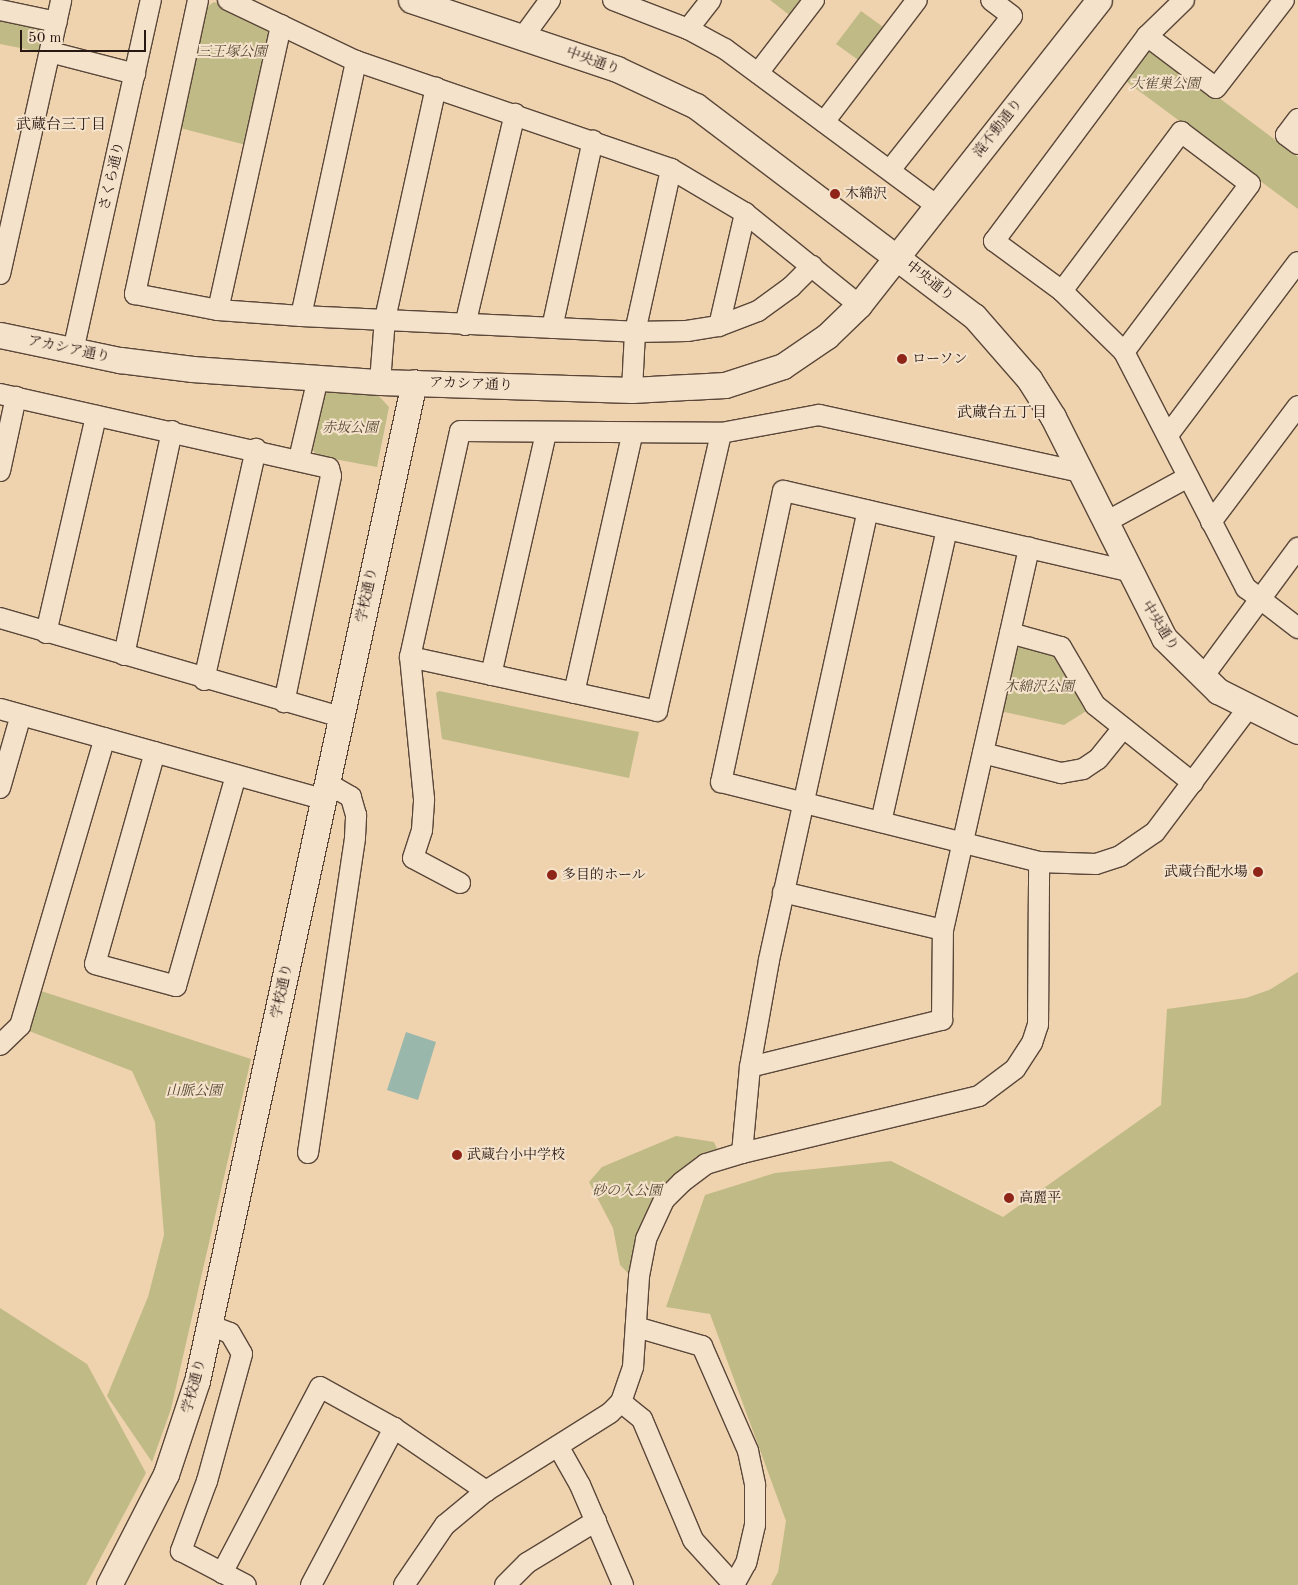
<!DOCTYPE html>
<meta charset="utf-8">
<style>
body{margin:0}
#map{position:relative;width:1298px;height:1585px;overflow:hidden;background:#efd3ae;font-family:"Old Standard TT","Noto Serif JP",serif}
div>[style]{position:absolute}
.green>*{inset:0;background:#c0ba86}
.water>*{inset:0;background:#9ab7ac}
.roads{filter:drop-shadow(1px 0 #5a473a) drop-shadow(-1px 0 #5a473a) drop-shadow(0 1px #5a473a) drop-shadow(0 -1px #5a473a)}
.minor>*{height:20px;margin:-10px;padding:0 10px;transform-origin:10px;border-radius:10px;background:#f5e2ca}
.tertiary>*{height:25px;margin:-12.5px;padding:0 12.5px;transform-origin:12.5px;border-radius:12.5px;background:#f5e2ca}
.dots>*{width:14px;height:14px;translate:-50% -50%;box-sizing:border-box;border:2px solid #f5e2ca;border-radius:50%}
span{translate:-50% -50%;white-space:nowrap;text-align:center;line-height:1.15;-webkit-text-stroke:4px #f5e2ca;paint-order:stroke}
.park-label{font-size:14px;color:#564936;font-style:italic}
.street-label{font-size:14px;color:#281813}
.poi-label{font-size:14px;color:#281813}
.left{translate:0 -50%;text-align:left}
.right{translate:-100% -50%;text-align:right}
.neighbourhood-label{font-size:15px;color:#281813}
.scale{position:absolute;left:20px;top:30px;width:126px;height:22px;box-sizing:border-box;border:2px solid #281813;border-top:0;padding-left:6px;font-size:15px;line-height:18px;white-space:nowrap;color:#281813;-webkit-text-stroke:4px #f5e2ca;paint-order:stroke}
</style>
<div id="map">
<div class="green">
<div style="clip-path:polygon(770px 0,807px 0,793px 18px)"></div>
<div style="clip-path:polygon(214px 2px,267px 27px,273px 34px,246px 145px,180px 128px,204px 9px)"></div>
<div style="clip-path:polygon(861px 11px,886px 29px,861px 62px,836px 44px)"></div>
<div style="clip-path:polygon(0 18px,40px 27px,46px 33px,41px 52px,0 44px)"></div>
<div style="clip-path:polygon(1155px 50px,1298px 157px,1298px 209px,1123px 79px,1145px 51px)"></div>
<div style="clip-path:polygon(329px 392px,378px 395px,389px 407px,377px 467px,318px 456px,309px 446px,322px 396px)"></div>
<div style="clip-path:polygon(1026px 641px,1057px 652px,1091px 708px,1064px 725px,1000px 711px,1015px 648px)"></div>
<div style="clip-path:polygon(439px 691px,639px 732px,629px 778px,442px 739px,436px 693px)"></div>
<div style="clip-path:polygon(1298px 972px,1298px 1585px,771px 1585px,778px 1572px,786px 1521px,710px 1314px,666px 1307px,705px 1195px,775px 1173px,891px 1161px,1003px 1217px,1161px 1105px,1167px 1009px,1246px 998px,1269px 990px)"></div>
<div style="clip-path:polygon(41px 991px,251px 1059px,171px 1409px,152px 1462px,107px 1396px,148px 1297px,164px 1235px,155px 1122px,132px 1071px,29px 1031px)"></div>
<div style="clip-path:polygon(676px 1136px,714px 1142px,719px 1153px,696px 1162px,630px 1275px,620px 1265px,613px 1228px,589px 1182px,602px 1167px)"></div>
<div style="clip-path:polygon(0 1308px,87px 1364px,146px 1473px,86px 1585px,0 1585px)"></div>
</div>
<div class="water">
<div style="clip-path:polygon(406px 1032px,436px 1042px,418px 1100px,387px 1090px)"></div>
</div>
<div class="roads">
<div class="minor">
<div style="left:198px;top:0;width:301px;rotate:102.1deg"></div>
<div style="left:135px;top:294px;width:85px;rotate:10.9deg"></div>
<div style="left:218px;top:310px;width:83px;rotate:4.1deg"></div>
<div style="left:301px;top:316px;width:334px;rotate:2.7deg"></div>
<div style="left:635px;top:332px;width:52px;rotate:-1.1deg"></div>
<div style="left:687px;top:331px;width:32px;rotate:-9deg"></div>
<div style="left:719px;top:326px;width:42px;rotate:-21deg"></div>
<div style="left:758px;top:311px;width:41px;rotate:-36deg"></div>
<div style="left:791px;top:287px;width:30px;rotate:-45deg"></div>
<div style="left:228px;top:0;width:142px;rotate:25.5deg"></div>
<div style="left:356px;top:61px;width:333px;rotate:18.9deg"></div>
<div style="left:671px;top:169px;width:86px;rotate:30.7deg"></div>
<div style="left:745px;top:213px;width:146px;rotate:38.9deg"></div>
<div style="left:613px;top:0;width:80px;rotate:21.1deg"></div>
<div style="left:688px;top:29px;width:42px;rotate:28.4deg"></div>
<div style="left:725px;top:49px;width:264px;rotate:36.5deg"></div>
<div style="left:1184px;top:0;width:52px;rotate:135.8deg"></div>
<div style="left:1147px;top:36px;width:256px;rotate:126.7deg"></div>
<div style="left:994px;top:241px;width:84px;rotate:36.3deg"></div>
<div style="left:1062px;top:291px;width:87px;rotate:44.5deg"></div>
<div style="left:1124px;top:352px;width:266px;rotate:62.7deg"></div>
<div style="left:1246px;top:588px;width:66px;rotate:37.6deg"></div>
<div style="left:0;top:10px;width:58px;rotate:11.9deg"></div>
<div style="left:688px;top:29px;width:37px;rotate:-52deg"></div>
<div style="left:1147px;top:36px;width:86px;rotate:37deg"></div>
<div style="left:1216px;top:88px;width:111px;rotate:-52.3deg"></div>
<div style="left:523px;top:37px;width:46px;rotate:-53.9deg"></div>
<div style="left:50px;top:52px;width:88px;rotate:14.5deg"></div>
<div style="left:758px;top:73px;width:92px;rotate:-52.5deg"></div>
<div style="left:1298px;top:119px;width:20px;rotate:127deg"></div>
<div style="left:1286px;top:135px;width:15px;rotate:37deg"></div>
<div style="left:824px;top:122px;width:153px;rotate:-52.7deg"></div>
<div style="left:890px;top:170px;width:196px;rotate:-51.6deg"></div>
<div style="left:1012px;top:16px;width:26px;rotate:-143deg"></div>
<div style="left:0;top:274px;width:281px;rotate:-77.4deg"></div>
<div style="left:1062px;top:291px;width:199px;rotate:-53.2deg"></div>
<div style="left:1181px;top:132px;width:86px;rotate:37deg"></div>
<div style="left:1250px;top:184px;width:210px;rotate:126.9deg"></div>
<div style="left:218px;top:310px;width:292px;rotate:-77.5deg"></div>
<div style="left:301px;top:316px;width:261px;rotate:-77.8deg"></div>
<div style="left:465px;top:325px;width:217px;rotate:-76.7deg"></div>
<div style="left:719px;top:326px;width:116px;rotate:-77deg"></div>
<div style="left:552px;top:328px;width:192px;rotate:-77.7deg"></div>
<div style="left:73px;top:351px;width:360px;rotate:-77.5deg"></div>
<div style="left:380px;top:382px;width:63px;rotate:-85.5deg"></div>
<div style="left:385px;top:319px;width:237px;rotate:-77.6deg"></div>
<div style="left:632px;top:390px;width:58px;rotate:-87deg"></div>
<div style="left:635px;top:332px;width:167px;rotate:-77.5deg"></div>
<div style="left:0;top:394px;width:337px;rotate:12.7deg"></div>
<div style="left:329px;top:468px;width:8px;rotate:76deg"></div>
<div style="left:331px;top:476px;width:231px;rotate:101.7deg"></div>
<div style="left:1168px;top:435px;width:216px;rotate:-53.1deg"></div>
<div style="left:299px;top:459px;width:83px;rotate:-76.8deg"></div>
<div style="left:0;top:471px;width:76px;rotate:-77.8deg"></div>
<div style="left:1211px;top:522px;width:145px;rotate:-53.1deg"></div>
<div style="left:1104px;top:523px;width:96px;rotate:-28.7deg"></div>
<div style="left:1128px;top:571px;width:354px;rotate:-166.9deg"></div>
<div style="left:783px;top:491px;width:298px;rotate:102deg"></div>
<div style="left:721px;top:782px;width:328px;rotate:14.1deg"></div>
<div style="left:1039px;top:862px;width:57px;rotate:2deg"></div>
<div style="left:1096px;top:864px;width:25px;rotate:-18deg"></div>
<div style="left:1120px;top:856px;width:42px;rotate:-34.4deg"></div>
<div style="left:1155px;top:832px;width:155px;rotate:-53.1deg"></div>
<div style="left:0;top:618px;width:354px;rotate:16.2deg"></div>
<div style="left:46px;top:633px;width:223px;rotate:-77deg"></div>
<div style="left:1010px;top:633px;width:53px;rotate:15.4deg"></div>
<div style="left:1061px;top:647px;width:67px;rotate:59.6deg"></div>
<div style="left:1095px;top:705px;width:125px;rotate:38.5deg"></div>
<div style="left:124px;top:655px;width:229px;rotate:-77.9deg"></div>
<div style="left:410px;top:657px;width:253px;rotate:12.3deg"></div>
<div style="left:657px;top:711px;width:285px;rotate:-77deg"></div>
<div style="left:491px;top:675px;width:248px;rotate:-77.2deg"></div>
<div style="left:1202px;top:678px;width:162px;rotate:-53.6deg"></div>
<div style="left:204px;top:680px;width:237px;rotate:-77.3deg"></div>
<div style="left:574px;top:693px;width:264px;rotate:-77.3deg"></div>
<div style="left:0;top:709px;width:335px;rotate:15.6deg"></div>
<div style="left:155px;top:752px;width:220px;rotate:105.8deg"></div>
<div style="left:95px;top:964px;width:84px;rotate:15.2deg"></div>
<div style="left:176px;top:986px;width:219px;rotate:-74.1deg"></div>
<div style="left:983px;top:753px;width:81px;rotate:14.4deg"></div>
<div style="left:1061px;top:773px;width:22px;rotate:-10deg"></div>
<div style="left:1083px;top:769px;width:18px;rotate:-34deg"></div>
<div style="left:1098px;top:759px;width:40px;rotate:-51deg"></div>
<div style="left:0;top:788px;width:76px;rotate:-74deg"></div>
<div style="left:881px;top:822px;width:300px;rotate:-77.3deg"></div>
<div style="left:460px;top:883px;width:53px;rotate:-152deg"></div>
<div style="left:413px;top:858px;width:29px;rotate:-72deg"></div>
<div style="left:422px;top:830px;width:31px;rotate:-86deg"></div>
<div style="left:424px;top:799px;width:143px;rotate:-95.6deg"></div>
<div style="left:410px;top:657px;width:231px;rotate:-77.5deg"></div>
<div style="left:460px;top:431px;width:261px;rotate:0.4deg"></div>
<div style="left:721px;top:433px;width:100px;rotate:-10.4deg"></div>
<div style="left:819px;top:415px;width:267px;rotate:12.3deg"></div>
<div style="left:783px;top:892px;width:164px;rotate:13.4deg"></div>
<div style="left:0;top:1045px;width:28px;rotate:-44deg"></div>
<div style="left:20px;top:1026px;width:300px;rotate:-73.6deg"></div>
<div style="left:750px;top:1067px;width:198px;rotate:-13.8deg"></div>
<div style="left:942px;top:1020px;width:90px;rotate:-89.4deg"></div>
<div style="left:943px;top:930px;width:392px;rotate:-77.3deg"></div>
<div style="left:308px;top:1153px;width:319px;rotate:-81.5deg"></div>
<div style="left:355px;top:837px;width:22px;rotate:-87deg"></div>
<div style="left:356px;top:815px;width:19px;rotate:-106deg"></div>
<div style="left:351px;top:797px;width:28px;rotate:-150deg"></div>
<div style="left:742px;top:1153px;width:86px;rotate:-84.7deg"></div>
<div style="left:750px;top:1067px;width:109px;rotate:-79.9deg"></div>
<div style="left:769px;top:960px;width:460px;rotate:-77.6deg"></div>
<div style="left:209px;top:1325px;width:22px;rotate:21deg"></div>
<div style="left:230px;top:1333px;width:24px;rotate:60deg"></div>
<div style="left:242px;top:1354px;width:132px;rotate:105.4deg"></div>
<div style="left:207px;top:1481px;width:75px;rotate:110.4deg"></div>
<div style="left:181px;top:1551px;width:73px;rotate:27.6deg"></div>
<div style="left:636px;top:1327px;width:69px;rotate:16.1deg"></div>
<div style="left:702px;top:1346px;width:115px;rotate:66.3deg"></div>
<div style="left:748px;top:1451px;width:35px;rotate:78deg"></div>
<div style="left:755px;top:1485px;width:40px;rotate:90deg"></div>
<div style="left:755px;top:1525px;width:39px;rotate:103deg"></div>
<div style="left:746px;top:1563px;width:25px;rotate:119deg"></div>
<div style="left:621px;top:1402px;width:27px;rotate:39deg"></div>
<div style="left:642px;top:1419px;width:131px;rotate:67.1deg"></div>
<div style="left:693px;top:1540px;width:61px;rotate:47.7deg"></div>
<div style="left:558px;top:1446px;width:45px;rotate:60.6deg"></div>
<div style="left:580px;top:1485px;width:109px;rotate:66.7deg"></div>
<div style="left:222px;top:1573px;width:210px;rotate:-62.2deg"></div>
<div style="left:320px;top:1387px;width:85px;rotate:29deg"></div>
<div style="left:394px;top:1428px;width:112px;rotate:34.4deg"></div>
<div style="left:311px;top:1585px;width:178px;rotate:-62.1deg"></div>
<div style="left:404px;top:1585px;width:73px;rotate:-55.7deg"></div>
<div style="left:445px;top:1525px;width:53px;rotate:-39.7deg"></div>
<div style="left:486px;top:1491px;width:146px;rotate:-32.2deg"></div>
<div style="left:610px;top:1413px;width:16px;rotate:-45deg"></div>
<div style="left:621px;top:1402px;width:37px;rotate:-71deg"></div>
<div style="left:633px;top:1367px;width:91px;rotate:-86.2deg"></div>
<div style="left:639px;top:1276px;width:38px;rotate:-79deg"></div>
<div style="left:646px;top:1239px;width:43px;rotate:-65.2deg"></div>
<div style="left:664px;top:1200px;width:25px;rotate:-45deg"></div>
<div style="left:682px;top:1182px;width:30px;rotate:-37deg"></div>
<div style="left:706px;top:1164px;width:38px;rotate:-17deg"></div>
<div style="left:742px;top:1153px;width:244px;rotate:-13.5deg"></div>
<div style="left:979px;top:1096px;width:45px;rotate:-36.9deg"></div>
<div style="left:1015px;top:1069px;width:31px;rotate:-57deg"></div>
<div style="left:1032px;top:1043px;width:19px;rotate:-72deg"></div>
<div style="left:1038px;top:1025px;width:163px;rotate:-89.6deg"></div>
<div style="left:505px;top:1585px;width:31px;rotate:-45deg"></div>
<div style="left:527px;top:1563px;width:81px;rotate:-31.3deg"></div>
</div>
<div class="tertiary">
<div style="left:411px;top:0;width:217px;rotate:18.5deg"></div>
<div style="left:617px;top:69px;width:87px;rotate:25.1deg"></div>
<div style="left:696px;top:106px;width:348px;rotate:37.1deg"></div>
<div style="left:974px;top:316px;width:84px;rotate:48.9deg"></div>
<div style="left:1029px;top:379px;width:45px;rotate:57.7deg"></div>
<div style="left:1053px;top:417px;width:247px;rotate:63.3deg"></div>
<div style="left:1164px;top:638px;width:76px;rotate:44.5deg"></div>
<div style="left:1218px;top:691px;width:89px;rotate:26.6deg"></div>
<div style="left:0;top:335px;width:123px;rotate:11.8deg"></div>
<div style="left:120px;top:360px;width:73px;rotate:7.1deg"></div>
<div style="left:192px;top:369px;width:188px;rotate:4deg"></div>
<div style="left:380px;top:382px;width:252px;rotate:1.8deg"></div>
<div style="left:632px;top:390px;width:93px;rotate:-3.1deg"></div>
<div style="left:725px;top:385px;width:61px;rotate:-18.1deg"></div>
<div style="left:783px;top:366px;width:53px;rotate:-34.3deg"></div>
<div style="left:827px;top:336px;width:45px;rotate:-44.1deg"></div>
<div style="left:859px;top:305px;width:388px;rotate:-51.8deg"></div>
<div style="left:109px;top:1585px;width:125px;rotate:-62.8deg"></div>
<div style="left:166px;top:1474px;width:98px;rotate:-71.6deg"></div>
<div style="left:197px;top:1381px;width:1022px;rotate:-77.74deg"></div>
</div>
</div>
<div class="dots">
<div style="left:835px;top:194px;background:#8f2418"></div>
<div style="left:902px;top:359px;background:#8f2418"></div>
<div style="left:1258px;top:872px;background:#8f2418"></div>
<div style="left:552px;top:875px;background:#8f2418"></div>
<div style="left:457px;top:1155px;background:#8f2418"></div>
<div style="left:1009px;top:1198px;background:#8f2418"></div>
</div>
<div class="park-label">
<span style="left:232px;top:52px">三王塚公園</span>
<span style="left:1165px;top:84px">大寉巣公園</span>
<span style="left:350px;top:428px">赤坂公園</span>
<span style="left:1039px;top:687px">木綿沢公園</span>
<span style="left:194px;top:1091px">山脈公園</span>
<span style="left:627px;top:1191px">砂の入公園</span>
</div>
<div class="street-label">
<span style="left:593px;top:61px;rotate:20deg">中央通り</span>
<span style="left:998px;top:128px;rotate:-52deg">滝不動通り</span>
<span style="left:112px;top:176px;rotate:-77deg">さくら通り</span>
<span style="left:930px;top:281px;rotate:38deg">中央通り</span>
<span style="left:69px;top:349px;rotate:12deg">アカシア通り</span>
<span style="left:471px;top:384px;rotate:2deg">アカシア通り</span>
<span style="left:367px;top:595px;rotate:-78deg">学校通り</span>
<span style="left:1160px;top:626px;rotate:58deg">中央通り</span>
<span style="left:282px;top:991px;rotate:-78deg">学校通り</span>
<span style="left:194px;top:1386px;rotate:-75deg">学校通り</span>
</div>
<div class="poi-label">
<span class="left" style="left:845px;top:194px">木綿沢</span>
<span class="left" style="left:912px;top:359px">ローソン</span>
<span class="right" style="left:1248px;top:872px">武蔵台配水場</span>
<span class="left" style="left:562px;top:875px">多目的ホール</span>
<span class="left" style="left:467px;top:1155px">武蔵台小中学校</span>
<span class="left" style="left:1019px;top:1198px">高麗平</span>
</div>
<div class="neighbourhood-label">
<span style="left:61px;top:126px">武蔵台三丁目</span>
<span style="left:1002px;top:414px">武蔵台五丁目</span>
</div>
<div class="scale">50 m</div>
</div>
